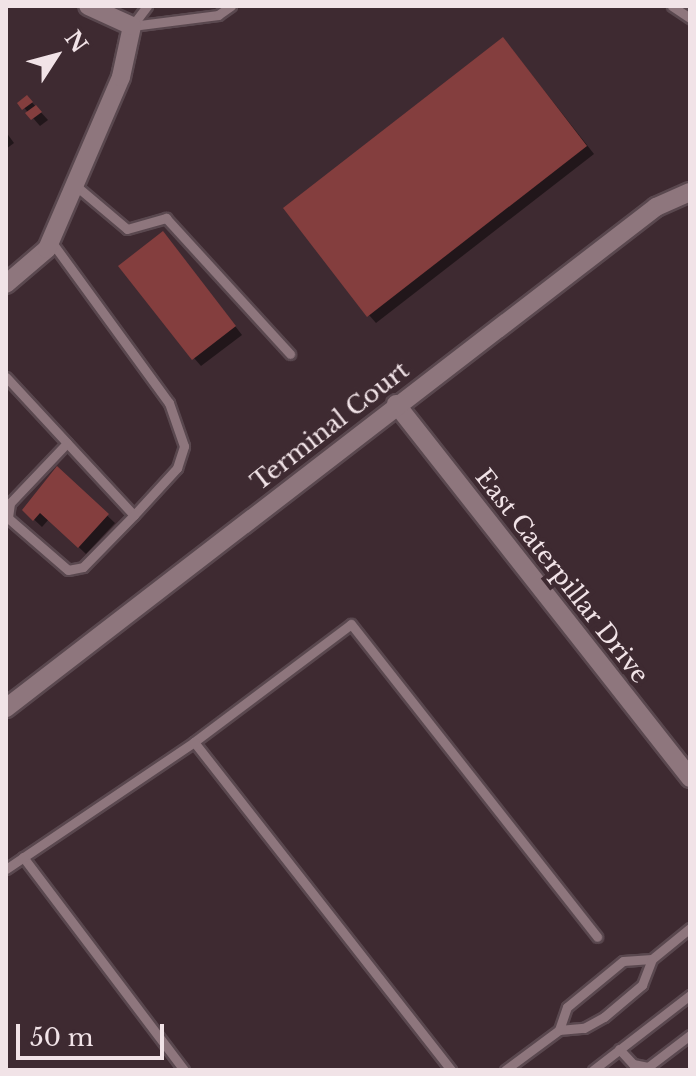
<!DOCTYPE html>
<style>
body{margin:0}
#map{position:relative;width:696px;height:1076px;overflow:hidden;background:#3e2a31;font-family:"Libre Baskerville",serif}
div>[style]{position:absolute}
.shadow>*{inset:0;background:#0007}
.building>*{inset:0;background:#843e3e}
.roads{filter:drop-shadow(2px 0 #5a484f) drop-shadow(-2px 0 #5a484f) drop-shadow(0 2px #5a484f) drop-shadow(0 -2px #5a484f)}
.lane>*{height:9px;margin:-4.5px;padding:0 4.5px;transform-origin:4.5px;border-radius:4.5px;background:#8e767d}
.street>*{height:18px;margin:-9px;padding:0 9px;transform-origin:9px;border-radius:9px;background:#8e767d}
span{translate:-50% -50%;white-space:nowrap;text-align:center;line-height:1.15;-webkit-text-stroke:8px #3e2a31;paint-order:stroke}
.street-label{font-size:24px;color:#f1e3e7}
.frame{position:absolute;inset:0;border:8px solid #f1e3e7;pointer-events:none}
.north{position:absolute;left:16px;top:16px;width:80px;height:80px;-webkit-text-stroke:6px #3e2a31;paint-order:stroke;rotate:54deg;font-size:22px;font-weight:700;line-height:32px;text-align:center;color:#f1e3e7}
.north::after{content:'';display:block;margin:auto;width:28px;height:36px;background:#f1e3e7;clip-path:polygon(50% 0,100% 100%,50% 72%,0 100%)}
.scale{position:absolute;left:16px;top:1024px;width:148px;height:36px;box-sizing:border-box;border:4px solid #f1e3e7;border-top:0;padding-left:10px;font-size:24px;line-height:28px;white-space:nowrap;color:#f1e3e7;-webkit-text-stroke:6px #3e2a31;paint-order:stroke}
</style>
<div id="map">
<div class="shadow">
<div style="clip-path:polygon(510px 47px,594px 154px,376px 323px,369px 315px)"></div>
<div style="clip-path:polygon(27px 97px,48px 120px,40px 126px,20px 103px)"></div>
<div style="clip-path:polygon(6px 132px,14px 143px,6px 149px)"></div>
<div style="clip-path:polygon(163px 233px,242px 335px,201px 366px,194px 358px)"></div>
<div style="clip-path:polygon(58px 469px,115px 523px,86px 554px,49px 519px,42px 527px,24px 510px)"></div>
</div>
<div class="building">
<div style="clip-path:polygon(503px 37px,587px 146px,367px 317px,283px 208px)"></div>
<div style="clip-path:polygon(27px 95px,33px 102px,22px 110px,17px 103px)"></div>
<div style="clip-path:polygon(36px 105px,42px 112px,31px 120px,25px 113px)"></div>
<div style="clip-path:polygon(163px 231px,236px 326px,192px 360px,118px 266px)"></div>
<div style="clip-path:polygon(57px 466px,109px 514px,78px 548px,40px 513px,33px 521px,22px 510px)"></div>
</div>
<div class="roads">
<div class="lane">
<div style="left:672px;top:6px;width:22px;rotate:34deg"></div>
<div style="left:132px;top:26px;width:87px;rotate:-7.3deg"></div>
<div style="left:218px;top:15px;width:16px;rotate:-35deg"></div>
<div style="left:132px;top:26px;width:25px;rotate:-53deg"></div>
<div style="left:75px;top:185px;width:68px;rotate:40.2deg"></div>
<div style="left:127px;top:229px;width:41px;rotate:-15.8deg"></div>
<div style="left:166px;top:218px;width:184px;rotate:47.6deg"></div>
<div style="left:6px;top:377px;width:188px;rotate:47.2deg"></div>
<div style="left:134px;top:515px;width:64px;rotate:-47.5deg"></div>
<div style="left:177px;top:468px;width:23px;rotate:-72deg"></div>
<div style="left:184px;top:446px;width:46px;rotate:-109.2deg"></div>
<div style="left:169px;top:403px;width:200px;rotate:-126.1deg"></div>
<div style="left:67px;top:443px;width:83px;rotate:133.5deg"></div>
<div style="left:10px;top:503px;width:15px;rotate:98deg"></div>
<div style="left:8px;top:518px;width:79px;rotate:40.9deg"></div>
<div style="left:68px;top:570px;width:15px;rotate:-11deg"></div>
<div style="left:83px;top:567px;width:73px;rotate:-45.6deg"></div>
<div style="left:194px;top:742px;width:196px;rotate:-36.9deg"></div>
<div style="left:351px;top:624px;width:398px;rotate:51.8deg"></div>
<div style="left:23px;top:857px;width:267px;rotate:52.9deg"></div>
<div style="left:6px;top:869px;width:227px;rotate:-34deg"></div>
<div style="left:194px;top:742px;width:417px;rotate:51.9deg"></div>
<div style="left:559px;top:1030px;width:24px;rotate:-71deg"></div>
<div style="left:567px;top:1007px;width:72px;rotate:-39.4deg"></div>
<div style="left:623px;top:961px;width:29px;rotate:-4deg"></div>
<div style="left:652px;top:959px;width:49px;rotate:-39.2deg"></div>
<div style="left:619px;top:1049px;width:21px;rotate:47deg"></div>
<div style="left:633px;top:1064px;width:15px;rotate:11deg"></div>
<div style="left:648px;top:1067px;width:53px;rotate:-37.3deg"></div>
<div style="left:505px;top:1070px;width:67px;rotate:-36.5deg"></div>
<div style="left:559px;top:1030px;width:25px;rotate:-5deg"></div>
<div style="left:584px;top:1028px;width:23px;rotate:-29deg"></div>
<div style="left:604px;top:1017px;width:50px;rotate:-40.1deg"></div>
<div style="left:642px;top:985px;width:28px;rotate:-69deg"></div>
<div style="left:593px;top:1070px;width:123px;rotate:-37.7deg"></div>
</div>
<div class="street">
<div style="left:6px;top:284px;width:54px;rotate:-40.5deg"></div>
<div style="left:47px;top:249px;width:187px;rotate:-66.7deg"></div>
<div style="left:121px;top:77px;width:52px;rotate:-77.8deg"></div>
<div style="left:132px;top:26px;width:48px;rotate:-155.6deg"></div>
<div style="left:396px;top:404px;width:476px;rotate:51.8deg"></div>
<div style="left:6px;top:708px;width:821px;rotate:-37.62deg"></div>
<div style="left:656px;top:207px;width:37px;rotate:-24deg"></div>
</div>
</div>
<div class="street-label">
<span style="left:330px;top:426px;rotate:-38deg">Terminal Court</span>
<span style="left:562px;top:576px;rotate:52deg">East Caterpillar Drive</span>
</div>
<div class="frame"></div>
<div class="north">N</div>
<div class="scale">50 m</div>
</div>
